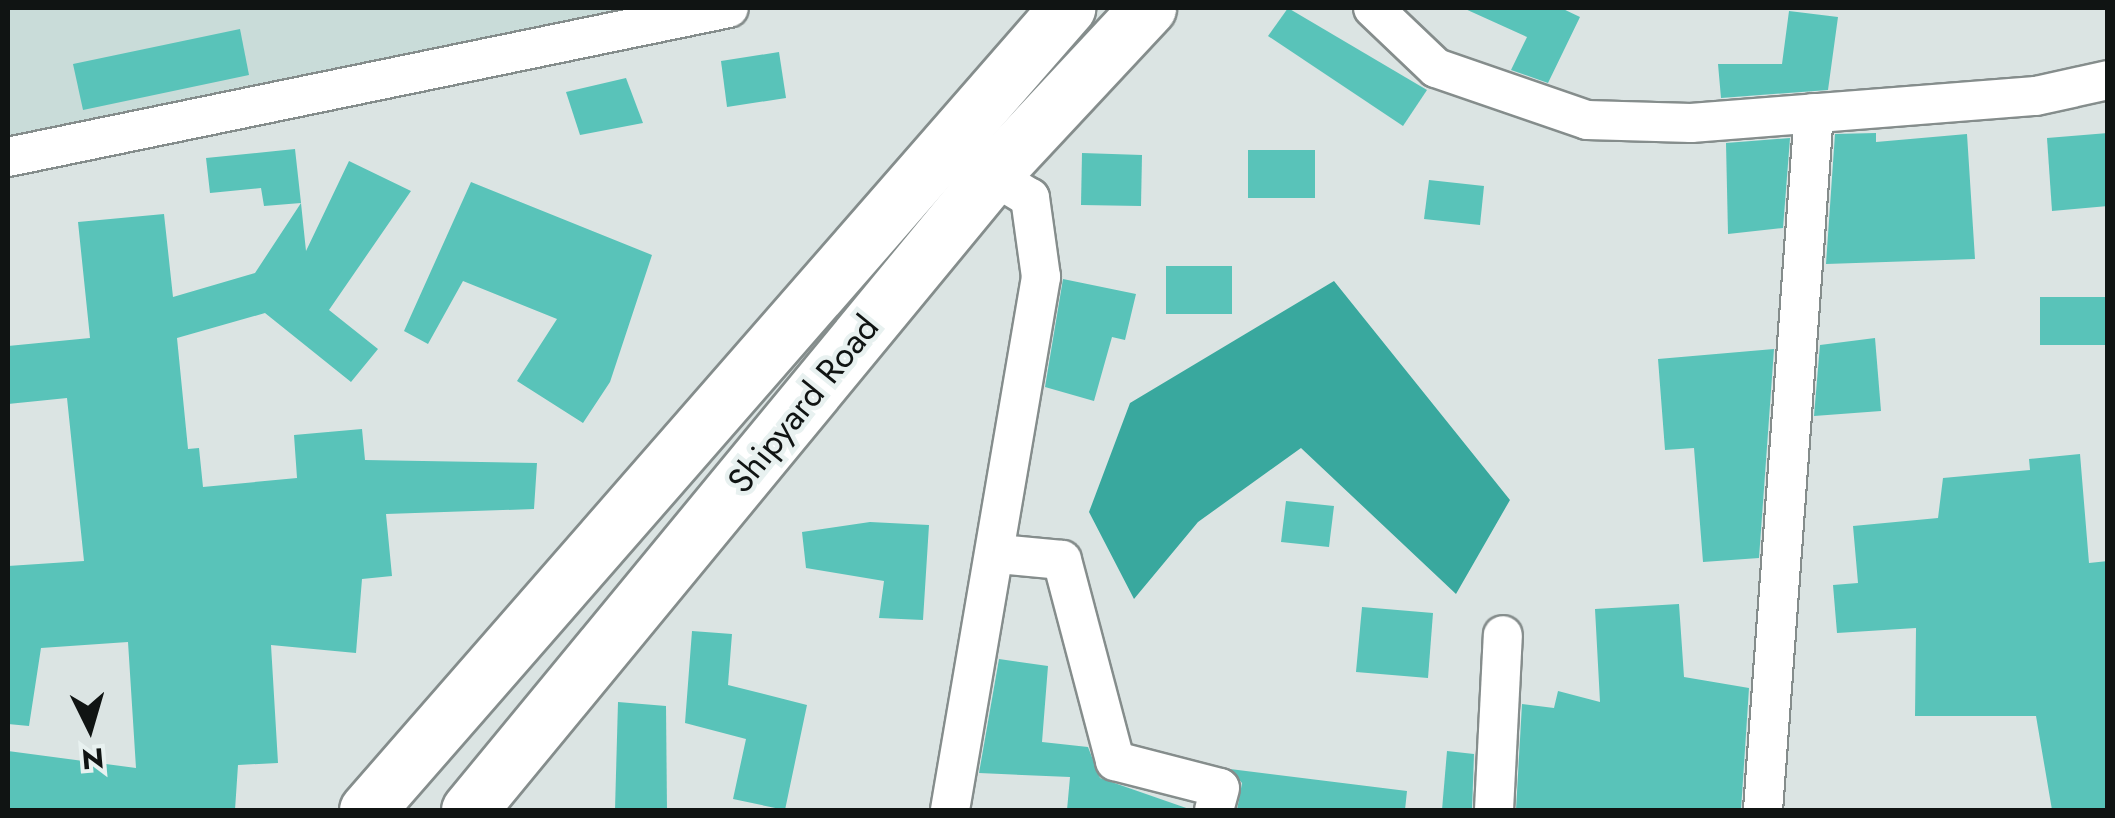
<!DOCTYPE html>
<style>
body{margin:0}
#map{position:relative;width:2115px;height:818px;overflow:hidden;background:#dbe4e3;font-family:Jost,sans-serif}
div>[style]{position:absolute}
.built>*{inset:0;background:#c9dcd9}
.water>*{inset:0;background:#39a89e}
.building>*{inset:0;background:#59c3b9}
.roads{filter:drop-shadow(2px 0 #858d8c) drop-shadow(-2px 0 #858d8c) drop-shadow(0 2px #858d8c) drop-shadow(0 -2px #858d8c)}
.minor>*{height:38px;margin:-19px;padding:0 19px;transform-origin:19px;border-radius:19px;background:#fff}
.primary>*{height:55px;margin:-27.5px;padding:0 27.5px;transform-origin:27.5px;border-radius:27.5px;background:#fff}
span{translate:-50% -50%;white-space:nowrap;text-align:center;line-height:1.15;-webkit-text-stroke:9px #e8f1f0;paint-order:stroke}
.street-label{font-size:35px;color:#101413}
.frame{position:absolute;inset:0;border:10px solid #101413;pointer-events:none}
.north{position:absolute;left:40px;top:678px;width:100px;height:100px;-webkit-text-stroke:8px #e8f1f0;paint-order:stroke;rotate:175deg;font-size:28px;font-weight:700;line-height:40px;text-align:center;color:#101413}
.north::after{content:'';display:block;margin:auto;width:35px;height:45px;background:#101413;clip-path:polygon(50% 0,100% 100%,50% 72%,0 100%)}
</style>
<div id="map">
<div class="built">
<div style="clip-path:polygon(8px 8px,653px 8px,8px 143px)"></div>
</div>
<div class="water">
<div style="clip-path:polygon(1334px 281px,1510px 500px,1456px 594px,1301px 448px,1198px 522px,1134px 599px,1089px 512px,1130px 403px)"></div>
</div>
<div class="building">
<div style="clip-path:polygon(1288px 8px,1427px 90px,1403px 126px,1268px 36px)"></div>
<div style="clip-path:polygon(1463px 8px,1561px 8px,1580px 17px,1548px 83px,1511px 70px,1527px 37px)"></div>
<div style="clip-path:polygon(1789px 11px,1838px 17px,1828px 90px,1721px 98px,1718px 64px,1782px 64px)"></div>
<div style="clip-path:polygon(240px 29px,249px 75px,83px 110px,73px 64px)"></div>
<div style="clip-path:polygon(779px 52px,786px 98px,727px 107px,721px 61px)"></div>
<div style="clip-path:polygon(626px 78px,643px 123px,580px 135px,566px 92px)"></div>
<div style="clip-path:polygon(1876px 133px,1876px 142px,1967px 134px,1975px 259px,1826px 264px,1835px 134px)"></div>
<div style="clip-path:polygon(2108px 133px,2108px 206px,2052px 211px,2047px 138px)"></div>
<div style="clip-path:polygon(1790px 138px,1783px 228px,1728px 234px,1726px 143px)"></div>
<div style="clip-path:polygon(295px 149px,301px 203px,264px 206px,261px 188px,210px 193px,206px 158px)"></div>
<div style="clip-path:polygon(1248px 150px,1315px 150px,1315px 198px,1248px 198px)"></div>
<div style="clip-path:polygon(1082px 153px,1142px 155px,1141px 206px,1081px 205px)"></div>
<div style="clip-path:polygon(349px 161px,411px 191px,329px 310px,378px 349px,351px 382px,265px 313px,177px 338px,188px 449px,199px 448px,203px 487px,297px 478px,294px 435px,362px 429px,365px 460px,537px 463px,534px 509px,386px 514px,392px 576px,362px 579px,356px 653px,271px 645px,278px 763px,238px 765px,235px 810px,8px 810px,8px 751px,136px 768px,128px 642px,41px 648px,29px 726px,8px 724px,8px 566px,84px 561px,67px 398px,8px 404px,8px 346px,90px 338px,78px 222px,164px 214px,173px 297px,255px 273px,301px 203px,306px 251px)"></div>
<div style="clip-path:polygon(1429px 180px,1484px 186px,1480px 225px,1424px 219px)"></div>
<div style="clip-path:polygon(471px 182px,652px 255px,610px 382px,583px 423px,517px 381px,557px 319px,463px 281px,428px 344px,404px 331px)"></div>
<div style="clip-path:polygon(1166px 266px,1232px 266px,1232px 314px,1166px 314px)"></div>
<div style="clip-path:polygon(1063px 279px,1136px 294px,1125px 340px,1112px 337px,1094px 401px,1045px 387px)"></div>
<div style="clip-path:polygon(2040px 297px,2106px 297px,2106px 345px,2040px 345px)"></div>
<div style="clip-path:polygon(1875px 338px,1881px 411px,1814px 416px,1820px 345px)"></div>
<div style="clip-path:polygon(1774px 349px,1759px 558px,1703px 562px,1694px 448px,1665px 450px,1658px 359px)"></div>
<div style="clip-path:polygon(2080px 454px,2089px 563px,2108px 561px,2108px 810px,2052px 810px,2036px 716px,1915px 716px,1916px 628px,1837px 633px,1833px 585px,1858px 583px,1853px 526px,1938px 518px,1943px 478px,2030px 470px,2029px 459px)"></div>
<div style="clip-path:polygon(1286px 501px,1334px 506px,1329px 547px,1281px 542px)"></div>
<div style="clip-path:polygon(870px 522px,929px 525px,923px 620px,879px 618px,884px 581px,806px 568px,802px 532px)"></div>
<div style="clip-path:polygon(1679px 604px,1684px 677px,1749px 688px,1741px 810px,1516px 810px,1522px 704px,1554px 708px,1558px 691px,1600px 702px,1595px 609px)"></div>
<div style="clip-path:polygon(1362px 607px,1433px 613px,1428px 678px,1356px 672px)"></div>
<div style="clip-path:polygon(692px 631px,732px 634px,728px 685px,807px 705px,785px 810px,733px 799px,746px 739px,685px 723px)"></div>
<div style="clip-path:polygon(999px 659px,1048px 666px,1042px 742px,1088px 747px,1100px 778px,1192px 810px,1067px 810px,1070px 777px,979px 773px)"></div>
<div style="clip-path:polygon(618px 702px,666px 706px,667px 810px,615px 810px)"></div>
<div style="clip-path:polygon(1447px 751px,1474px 754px,1472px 810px,1442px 810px)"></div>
<div style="clip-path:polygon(1230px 769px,1407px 791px,1405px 810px,1237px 810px,1242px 783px)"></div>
</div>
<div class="roads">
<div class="minor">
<div style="left:1373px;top:8px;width:87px;rotate:43.6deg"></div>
<div style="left:1436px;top:68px;width:160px;rotate:19deg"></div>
<div style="left:1587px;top:120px;width:104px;rotate:1.7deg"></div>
<div style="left:1691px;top:123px;width:346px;rotate:-4.5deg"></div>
<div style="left:2036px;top:96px;width:74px;rotate:-12.5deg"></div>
<div style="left:8px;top:157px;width:736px;rotate:-11.68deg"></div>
<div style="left:999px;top:554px;width:63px;rotate:5.4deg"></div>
<div style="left:1062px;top:560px;width:208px;rotate:75.2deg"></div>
<div style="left:1115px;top:761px;width:108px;rotate:14.4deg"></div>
<div style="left:1220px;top:788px;width:23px;rotate:105deg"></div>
<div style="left:950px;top:810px;width:541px;rotate:-80.31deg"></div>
<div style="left:1041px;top:277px;width:80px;rotate:-97.9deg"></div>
<div style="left:1030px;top:198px;width:44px;rotate:-148.8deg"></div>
<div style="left:1494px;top:810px;width:175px;rotate:-87.1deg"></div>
<div style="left:1763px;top:810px;width:699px;rotate:-85.82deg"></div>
</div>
<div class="primary">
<div style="left:367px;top:810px;width:1065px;rotate:-48.88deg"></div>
<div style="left:469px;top:810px;width:823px;rotate:-50.52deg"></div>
<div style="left:992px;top:175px;width:229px;rotate:-47deg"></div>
</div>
</div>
<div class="street-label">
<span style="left:803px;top:404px;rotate:-51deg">Shipyard Road</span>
</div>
<div class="frame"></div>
<div class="north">N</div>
</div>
